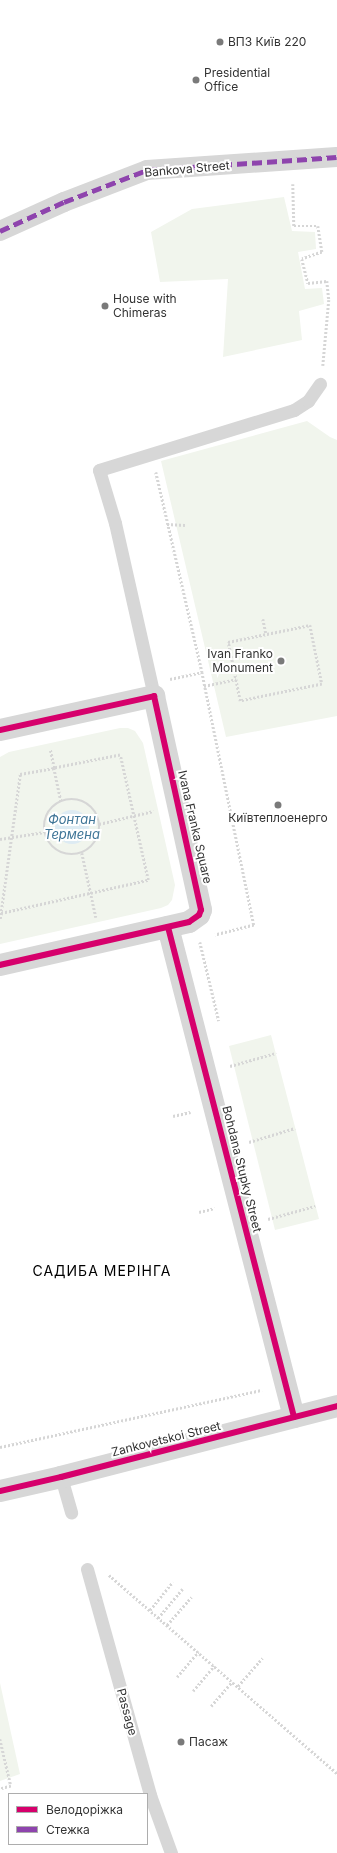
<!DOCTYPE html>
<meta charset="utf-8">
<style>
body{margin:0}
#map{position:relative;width:337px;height:1853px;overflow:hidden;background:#fff;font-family:Inter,sans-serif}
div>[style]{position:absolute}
.green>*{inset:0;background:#f1f5ed}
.water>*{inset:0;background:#ddebf3}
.round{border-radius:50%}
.path>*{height:2.5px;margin-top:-1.25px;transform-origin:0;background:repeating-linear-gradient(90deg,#d6d6d6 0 2px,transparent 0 4px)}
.path>.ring{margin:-1.25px;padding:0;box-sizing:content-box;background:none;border:2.5px solid #d6d6d6;border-radius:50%}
.service>*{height:13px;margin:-6.5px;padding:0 6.5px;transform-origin:6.5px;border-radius:6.5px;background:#d7d7d7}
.pedestrian>*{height:20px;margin:-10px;padding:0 10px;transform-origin:10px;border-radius:10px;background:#d7d7d7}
.minor>*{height:22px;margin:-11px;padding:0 11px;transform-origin:11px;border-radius:11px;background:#d7d7d7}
.quiet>*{height:5px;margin-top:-2.5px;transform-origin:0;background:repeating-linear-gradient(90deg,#8e44ad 0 10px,transparent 0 15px)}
.cycleway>*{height:6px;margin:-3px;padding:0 3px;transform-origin:3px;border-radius:3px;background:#d6006c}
.dots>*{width:11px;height:11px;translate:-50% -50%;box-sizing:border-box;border:2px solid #fff;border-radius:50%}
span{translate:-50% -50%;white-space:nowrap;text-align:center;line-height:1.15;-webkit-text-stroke:4px #fff;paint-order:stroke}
.poi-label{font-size:12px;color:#333}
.left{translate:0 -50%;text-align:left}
.right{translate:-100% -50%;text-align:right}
.street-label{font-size:12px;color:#333}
.water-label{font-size:13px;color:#3f7597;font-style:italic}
.quarter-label{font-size:14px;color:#000;letter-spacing:1px}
.legend{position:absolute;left:8px;top:1793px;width:140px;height:52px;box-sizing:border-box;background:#fff;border:1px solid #adadad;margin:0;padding:5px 7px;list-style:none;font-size:12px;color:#333}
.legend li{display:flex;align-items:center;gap:8px;height:20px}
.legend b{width:20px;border:1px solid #adadad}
</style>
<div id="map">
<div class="green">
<div style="clip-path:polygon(284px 197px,292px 231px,315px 232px,316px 249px,298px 252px,305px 289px,322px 288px,324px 304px,299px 311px,302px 340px,223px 357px,228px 279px,160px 282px,151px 232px,192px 209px)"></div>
<div style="clip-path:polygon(307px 421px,330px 437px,337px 440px,337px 716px,226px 737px,161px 461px)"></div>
<div style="clip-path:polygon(120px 728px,128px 728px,135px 731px,143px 743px,175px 885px,172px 900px,168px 905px,161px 908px,0 944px,0 757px,9px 752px)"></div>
<div style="clip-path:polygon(271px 1035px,319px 1219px,275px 1230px,229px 1046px)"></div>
<div style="clip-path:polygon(0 1683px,20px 1774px,0 1781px)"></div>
</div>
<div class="water">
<div class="round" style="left:55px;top:810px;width:34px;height:34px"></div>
</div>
<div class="path">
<div style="left:293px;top:184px;width:42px;rotate:88.6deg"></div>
<div style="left:294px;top:226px;width:24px"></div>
<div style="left:318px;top:226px;width:26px;rotate:81deg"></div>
<div style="left:322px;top:252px;width:21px;rotate:161deg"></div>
<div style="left:302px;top:259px;width:25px;rotate:76deg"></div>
<div style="left:308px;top:283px;width:19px;rotate:-6deg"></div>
<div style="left:327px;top:281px;width:19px;rotate:84deg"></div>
<div style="left:329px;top:300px;width:66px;rotate:95.2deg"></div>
<div style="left:156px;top:472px;width:205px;rotate:77deg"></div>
<div style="left:202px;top:672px;width:258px;rotate:78.4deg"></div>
<div style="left:254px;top:925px;width:40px;rotate:165.6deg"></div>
<div style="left:167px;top:524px;width:18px;rotate:3deg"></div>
<div style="left:263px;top:619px;width:14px;rotate:78deg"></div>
<div style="left:310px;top:625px;width:60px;rotate:78.5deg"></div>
<div style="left:322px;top:684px;width:84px;rotate:168.3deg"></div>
<div style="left:240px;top:701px;width:60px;rotate:-101.5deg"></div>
<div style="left:228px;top:642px;width:84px;rotate:-11.7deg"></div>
<div style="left:170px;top:679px;width:33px;rotate:-12deg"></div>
<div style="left:204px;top:686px;width:33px;rotate:-12deg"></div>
<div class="ring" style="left:44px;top:799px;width:53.5px;height:53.5px"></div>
<div style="left:99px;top:824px;width:56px;rotate:-13.5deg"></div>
<div style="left:0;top:839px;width:45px;rotate:-9deg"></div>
<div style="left:82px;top:853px;width:66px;rotate:77.7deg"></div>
<div style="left:1px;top:913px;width:151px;rotate:-12.7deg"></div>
<div style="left:148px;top:880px;width:128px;rotate:-102.6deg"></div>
<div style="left:120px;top:755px;width:67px;rotate:168.9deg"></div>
<div style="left:54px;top:768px;width:19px;rotate:-102deg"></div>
<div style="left:0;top:919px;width:146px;rotate:-82.1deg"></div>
<div style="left:20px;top:774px;width:35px;rotate:-10deg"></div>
<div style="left:54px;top:768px;width:34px;rotate:78deg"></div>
<div style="left:200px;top:942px;width:81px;rotate:76.5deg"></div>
<div style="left:230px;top:1066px;width:48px;rotate:-15.8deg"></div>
<div style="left:173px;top:1116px;width:18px;rotate:-13deg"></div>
<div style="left:249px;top:1142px;width:48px;rotate:-16.9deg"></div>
<div style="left:199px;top:1212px;width:16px;rotate:-14deg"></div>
<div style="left:268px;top:1219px;width:49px;rotate:-15.5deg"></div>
<div style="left:0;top:1447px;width:268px;rotate:-12.3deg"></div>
<div style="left:109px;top:1575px;width:302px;rotate:41deg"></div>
<div style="left:150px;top:1610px;width:36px;rotate:-51deg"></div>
<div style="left:158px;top:1618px;width:38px;rotate:-50deg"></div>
<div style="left:167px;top:1625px;width:37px;rotate:-49deg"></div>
<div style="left:177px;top:1677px;width:33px;rotate:-50deg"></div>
<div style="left:238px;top:1686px;width:37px;rotate:-49deg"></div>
<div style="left:193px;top:1691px;width:33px;rotate:-50deg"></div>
<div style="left:211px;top:1706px;width:32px;rotate:-49deg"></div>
<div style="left:0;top:1739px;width:48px;rotate:76.8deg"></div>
<div style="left:11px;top:1786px;width:11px;rotate:165deg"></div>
</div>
<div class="service">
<div style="left:154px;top:696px;width:177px;rotate:-102.7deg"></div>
<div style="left:115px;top:523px;width:55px;rotate:-106.8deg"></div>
<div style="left:99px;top:470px;width:204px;rotate:-17.1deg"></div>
<div style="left:294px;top:410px;width:17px;rotate:-33deg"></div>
<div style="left:308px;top:401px;width:21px;rotate:-55deg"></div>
<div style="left:61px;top:1477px;width:37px;rotate:74deg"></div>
<div style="left:87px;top:1569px;width:235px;rotate:74.4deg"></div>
<div style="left:150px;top:1795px;width:62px;rotate:70.1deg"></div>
</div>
<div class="pedestrian">
<div style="left:0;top:231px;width:70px;rotate:-24.4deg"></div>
<div style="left:64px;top:202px;width:89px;rotate:-21.1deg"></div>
<div style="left:147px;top:170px;width:190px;rotate:-3.9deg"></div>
</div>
<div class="minor">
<div style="left:0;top:730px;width:158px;rotate:-12.4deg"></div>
<div style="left:154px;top:696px;width:219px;rotate:77.6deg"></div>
<div style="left:201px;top:910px;width:5px;rotate:112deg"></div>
<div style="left:199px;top:915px;width:12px;rotate:145deg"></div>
<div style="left:189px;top:922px;width:194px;rotate:167.2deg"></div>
<div style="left:168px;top:927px;width:506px;rotate:75.58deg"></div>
<div style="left:0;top:1491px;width:63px;rotate:-12.9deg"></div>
<div style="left:61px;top:1477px;width:285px;rotate:-14.4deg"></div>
</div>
<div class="quiet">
<div style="left:0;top:231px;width:70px;rotate:-24.4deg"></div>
<div style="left:64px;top:202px;width:89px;rotate:-21.1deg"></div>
<div style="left:147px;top:170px;width:190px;rotate:-3.9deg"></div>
</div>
<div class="cycleway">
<div style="left:0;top:730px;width:158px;rotate:-12.4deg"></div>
<div style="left:154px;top:696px;width:219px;rotate:77.6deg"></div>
<div style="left:201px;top:910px;width:5px;rotate:112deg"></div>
<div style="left:199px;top:915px;width:12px;rotate:145deg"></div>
<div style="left:189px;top:922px;width:194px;rotate:167.2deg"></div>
<div style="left:168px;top:927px;width:506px;rotate:75.58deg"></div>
<div style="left:0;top:1491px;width:63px;rotate:-12.9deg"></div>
<div style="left:61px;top:1477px;width:285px;rotate:-14.4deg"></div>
</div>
<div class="dots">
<div style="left:220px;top:42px;background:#7a7a7a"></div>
<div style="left:196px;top:80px;background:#7a7a7a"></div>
<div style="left:105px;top:306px;background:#7a7a7a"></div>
<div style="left:281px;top:661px;background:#7a7a7a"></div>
<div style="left:278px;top:805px;background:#7a7a7a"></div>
<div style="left:181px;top:1742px;background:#7a7a7a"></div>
</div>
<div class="poi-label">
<span class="left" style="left:228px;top:42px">ВПЗ Київ 220</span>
<span class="left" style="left:204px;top:80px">Presidential<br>Office</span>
<span class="left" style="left:113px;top:306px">House with<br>Chimeras</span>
<span class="right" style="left:273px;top:661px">Ivan Franko<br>Monument</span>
<span style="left:278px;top:818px">Київтеплоенерго</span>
<span class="left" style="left:189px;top:1742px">Пасаж</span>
</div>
<div class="street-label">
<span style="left:187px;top:169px;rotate:-5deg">Bankova Street</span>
<span style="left:195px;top:827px;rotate:77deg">Ivana Franka Square</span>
<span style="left:242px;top:1169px;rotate:76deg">Bohdana Stupky Street</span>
<span style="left:166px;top:1439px;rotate:-14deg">Zankovetskoi Street</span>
<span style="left:127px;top:1712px;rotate:75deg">Passage</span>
</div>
<div class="water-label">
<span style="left:72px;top:827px">Фонтан<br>Термена</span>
</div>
<div class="quarter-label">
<span style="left:102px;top:1271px">САДИБА МЕРІНГА</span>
</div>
<ul class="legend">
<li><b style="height:5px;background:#d6006c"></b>Велодоріжка</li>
<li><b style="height:5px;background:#8e44ad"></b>Стежка</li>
</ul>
</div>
